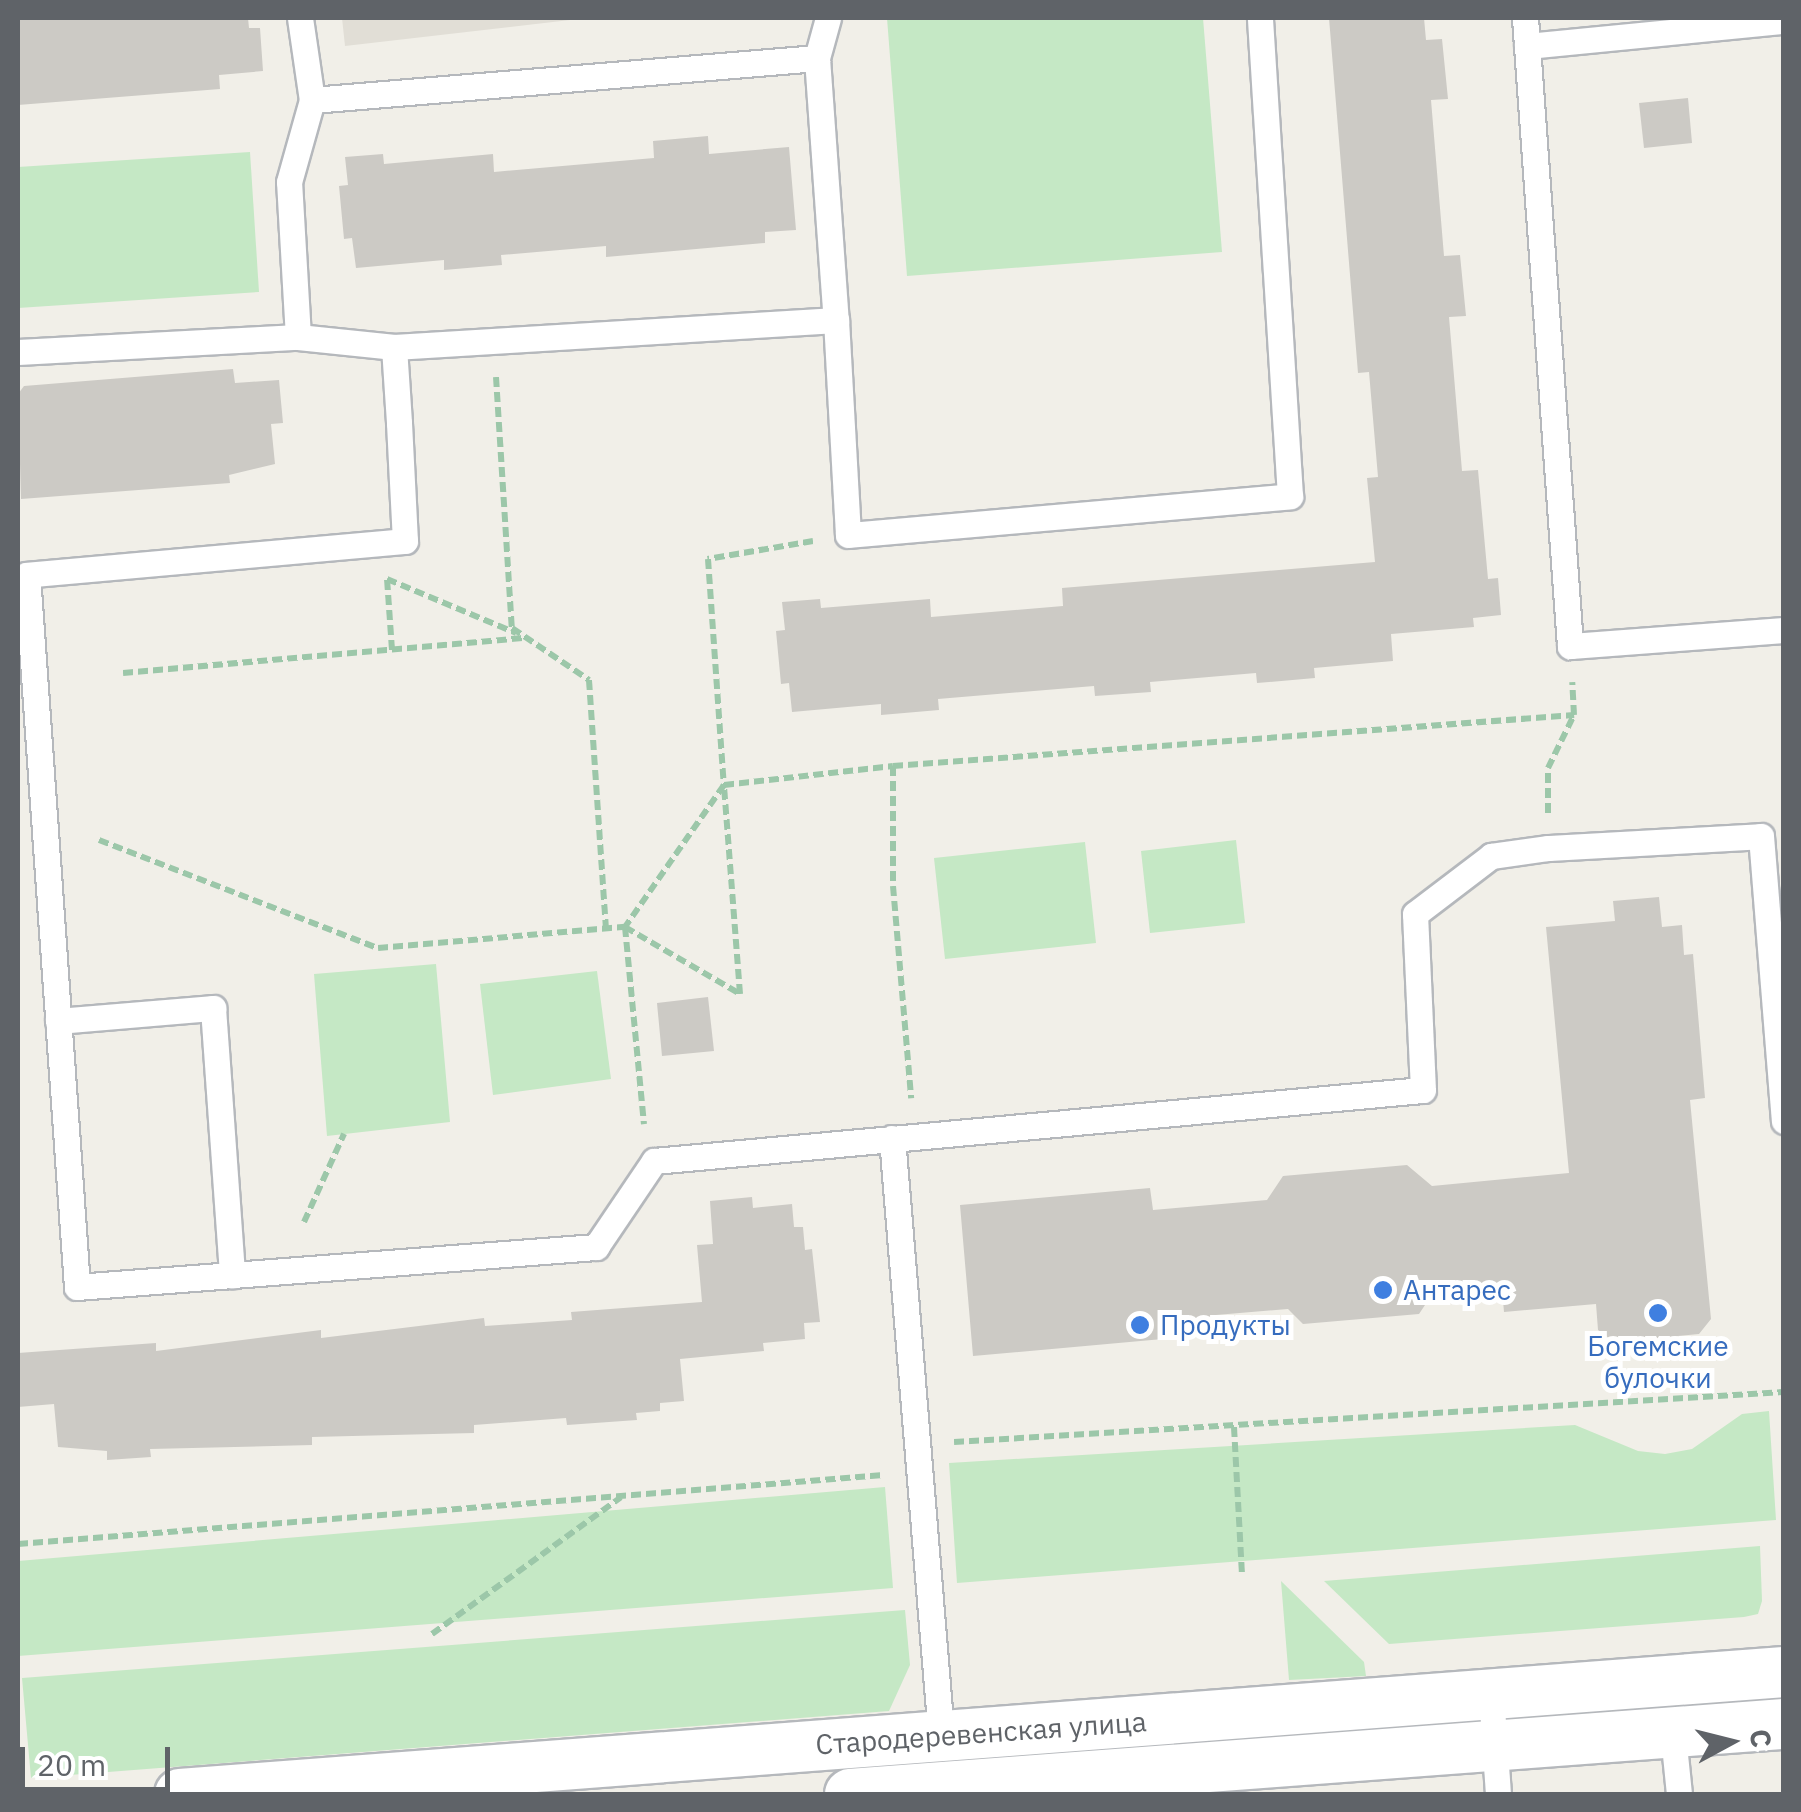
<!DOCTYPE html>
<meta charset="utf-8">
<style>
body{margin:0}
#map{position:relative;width:1801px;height:1812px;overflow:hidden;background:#f1efe8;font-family:"IBM Plex Sans",sans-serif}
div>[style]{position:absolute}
.education>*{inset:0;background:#e1ded6}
.green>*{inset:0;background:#c5e8c5}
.building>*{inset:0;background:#cccac5}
.path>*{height:6px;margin-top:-3px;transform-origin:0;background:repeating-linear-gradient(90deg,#9cc7a9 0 10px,transparent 0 15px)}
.roads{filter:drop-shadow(2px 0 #b5b8bc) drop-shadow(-2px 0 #b5b8bc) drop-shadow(0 2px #b5b8bc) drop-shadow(0 -2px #b5b8bc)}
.service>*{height:25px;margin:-12.5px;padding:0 12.5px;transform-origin:12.5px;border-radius:12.5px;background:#fff}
.minor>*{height:50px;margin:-25px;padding:0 25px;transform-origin:25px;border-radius:25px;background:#fff}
.dots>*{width:28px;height:28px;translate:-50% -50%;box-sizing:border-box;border:5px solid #fff;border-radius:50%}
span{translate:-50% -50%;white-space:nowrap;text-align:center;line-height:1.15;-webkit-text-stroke:10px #fff;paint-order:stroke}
.shop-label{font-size:28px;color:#366cbe}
.left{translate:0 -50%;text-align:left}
.street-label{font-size:28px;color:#5f6368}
.frame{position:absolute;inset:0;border:20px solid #5f6368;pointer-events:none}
.north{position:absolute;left:1681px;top:1692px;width:100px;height:100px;-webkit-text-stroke:8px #fff;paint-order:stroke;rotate:83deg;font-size:28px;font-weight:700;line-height:40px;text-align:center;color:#5f6368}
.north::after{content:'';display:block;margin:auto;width:35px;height:45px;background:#5f6368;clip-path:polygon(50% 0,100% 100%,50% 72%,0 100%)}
.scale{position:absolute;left:20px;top:1747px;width:150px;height:45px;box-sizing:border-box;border:5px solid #5f6368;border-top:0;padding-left:12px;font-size:30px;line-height:35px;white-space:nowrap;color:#5f6368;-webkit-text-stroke:8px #fff;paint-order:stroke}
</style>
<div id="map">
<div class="education">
<div style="clip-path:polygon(342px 18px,587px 18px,345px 46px)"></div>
</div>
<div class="green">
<div style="clip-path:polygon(887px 18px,1203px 18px,1222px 252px,907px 276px)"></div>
<div style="clip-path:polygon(250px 152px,259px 292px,18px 308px,18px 167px)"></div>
<div style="clip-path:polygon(1236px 840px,1245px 923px,1150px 933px,1141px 851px)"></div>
<div style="clip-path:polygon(1085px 842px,1096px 943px,945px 959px,934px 858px)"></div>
<div style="clip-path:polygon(436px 964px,450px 1122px,327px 1136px,314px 974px)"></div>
<div style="clip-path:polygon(597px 971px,611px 1079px,493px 1095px,480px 984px)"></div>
<div style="clip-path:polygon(1769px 1411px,1776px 1520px,957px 1583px,949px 1463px,1575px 1425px,1638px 1451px,1665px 1454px,1692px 1449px,1742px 1414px)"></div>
<div style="clip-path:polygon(885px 1487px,893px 1588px,18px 1656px,18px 1561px)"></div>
<div style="clip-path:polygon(1760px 1546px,1762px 1601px,1758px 1614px,1744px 1617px,1389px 1644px,1324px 1581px)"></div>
<div style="clip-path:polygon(1281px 1581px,1364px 1662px,1366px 1676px,1289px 1680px)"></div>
<div style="clip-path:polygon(905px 1610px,910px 1665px,889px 1711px,31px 1778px,22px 1678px)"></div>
</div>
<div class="building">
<div style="clip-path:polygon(18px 18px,248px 18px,249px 28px,260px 28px,263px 71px,219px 75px,220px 89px,18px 105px)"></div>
<div style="clip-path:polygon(1329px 18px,1424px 18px,1426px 40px,1442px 39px,1448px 99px,1431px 100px,1444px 256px,1460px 255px,1466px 316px,1449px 317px,1462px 471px,1478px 470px,1488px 579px,1498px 578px,1501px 615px,1473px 618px,1474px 627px,1391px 634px,1393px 661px,1314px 668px,1315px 678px,1257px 683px,1256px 673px,1150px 682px,1151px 692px,1095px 696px,1094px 686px,938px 699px,939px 710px,881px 715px,881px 704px,792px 712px,789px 683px,781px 684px,776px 631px,785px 630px,782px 602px,820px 599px,821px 608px,930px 599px,931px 617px,1063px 606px,1062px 588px,1375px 562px,1367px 478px,1378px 477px,1369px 372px,1358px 373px)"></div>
<div style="clip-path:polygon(1688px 98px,1692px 143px,1644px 148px,1639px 103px)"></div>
<div style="clip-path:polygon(708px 136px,709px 154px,789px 147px,796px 230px,765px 232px,765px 243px,606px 257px,606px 246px,501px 255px,502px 265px,444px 270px,444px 260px,356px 268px,352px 238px,344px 239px,339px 186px,348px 185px,345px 157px,383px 154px,384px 164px,493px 154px,494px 172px,654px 158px,653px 141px)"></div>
<div style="clip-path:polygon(233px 369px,235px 383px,279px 380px,283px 423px,271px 424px,275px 464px,229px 475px,230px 483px,21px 499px,18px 394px,24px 386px)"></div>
<div style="clip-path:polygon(1659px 897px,1662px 927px,1682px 925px,1684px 955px,1693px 954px,1705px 1098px,1690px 1100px,1711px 1319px,1699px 1334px,1614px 1342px,1598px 1330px,1596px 1304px,1504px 1312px,1502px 1289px,1431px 1296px,1419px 1314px,1303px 1324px,1288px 1309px,1216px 1315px,1218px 1334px,973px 1356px,960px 1205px,1150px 1188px,1153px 1210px,1267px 1200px,1283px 1176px,1407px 1165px,1432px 1186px,1569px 1173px,1546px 927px,1615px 921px,1613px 901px)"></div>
<div style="clip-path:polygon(708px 997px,714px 1051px,662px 1056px,657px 1003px)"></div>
<div style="clip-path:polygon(752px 1197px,753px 1208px,792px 1204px,794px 1227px,803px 1227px,805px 1250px,812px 1249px,820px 1322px,804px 1323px,805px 1339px,763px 1343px,764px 1351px,680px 1359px,684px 1401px,660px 1403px,660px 1411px,636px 1413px,637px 1420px,567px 1425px,566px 1418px,474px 1425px,474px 1433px,312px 1437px,312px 1445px,150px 1449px,151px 1457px,107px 1460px,107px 1451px,58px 1447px,54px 1404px,18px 1407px,18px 1353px,156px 1343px,156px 1351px,321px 1330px,321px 1338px,484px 1318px,485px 1326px,572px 1320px,571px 1312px,702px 1302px,697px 1245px,713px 1244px,710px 1201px)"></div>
</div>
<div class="path">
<div style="left:496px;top:377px;width:252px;rotate:86.4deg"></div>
<div style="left:512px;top:628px;width:93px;rotate:34deg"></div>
<div style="left:589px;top:680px;width:249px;rotate:86.1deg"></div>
<div style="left:813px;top:541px;width:107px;rotate:170.3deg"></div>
<div style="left:708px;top:559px;width:227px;rotate:86deg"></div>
<div style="left:724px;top:785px;width:170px;rotate:-6.4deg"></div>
<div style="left:893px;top:766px;width:683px;rotate:-4.28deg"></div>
<div style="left:392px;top:650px;width:71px;rotate:-94deg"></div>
<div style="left:387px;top:579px;width:140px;rotate:22.7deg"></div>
<div style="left:123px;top:673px;width:404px;rotate:-5deg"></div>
<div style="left:893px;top:766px;width:120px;rotate:90deg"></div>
<div style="left:893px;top:886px;width:213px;rotate:85.1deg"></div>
<div style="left:1548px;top:813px;width:45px;rotate:-90deg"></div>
<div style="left:1548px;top:768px;width:59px;rotate:-63.9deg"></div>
<div style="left:1574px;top:715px;width:33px;rotate:-93deg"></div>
<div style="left:99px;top:840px;width:299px;rotate:21.2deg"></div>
<div style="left:378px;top:948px;width:248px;rotate:-4.9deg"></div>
<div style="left:625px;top:927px;width:133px;rotate:30.2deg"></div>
<div style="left:740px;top:994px;width:210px;rotate:-94.4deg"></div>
<div style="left:724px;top:785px;width:173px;rotate:124.9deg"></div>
<div style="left:625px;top:927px;width:198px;rotate:84.5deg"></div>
<div style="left:304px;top:1222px;width:97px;rotate:-65.6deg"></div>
<div style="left:1234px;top:1427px;width:146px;rotate:86.9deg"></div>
<div style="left:954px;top:1442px;width:832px;rotate:-3.45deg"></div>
<div style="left:18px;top:1544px;width:868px;rotate:-4.56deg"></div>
<div style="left:432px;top:1634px;width:233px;rotate:-35.9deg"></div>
</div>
<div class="roads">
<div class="service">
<div style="left:300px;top:18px;width:83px;rotate:81.7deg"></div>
<div style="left:1525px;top:18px;width:630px;rotate:85.9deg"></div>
<div style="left:1570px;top:646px;width:215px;rotate:-4.3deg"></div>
<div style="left:1527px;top:46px;width:258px;rotate:-5.6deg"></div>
<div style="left:817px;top:58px;width:41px;rotate:-74.6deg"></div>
<div style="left:298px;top:337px;width:155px;rotate:-93.3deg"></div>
<div style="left:289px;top:182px;width:85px;rotate:-74.3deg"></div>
<div style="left:312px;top:100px;width:507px;rotate:-4.75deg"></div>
<div style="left:817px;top:58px;width:263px;rotate:85.9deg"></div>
<div style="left:394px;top:347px;width:443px;rotate:-3.5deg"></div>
<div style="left:836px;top:320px;width:215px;rotate:86.8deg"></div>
<div style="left:848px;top:535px;width:444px;rotate:-5deg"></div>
<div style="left:1290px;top:496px;width:479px;rotate:-93.6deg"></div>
<div style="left:18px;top:352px;width:280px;rotate:-3.1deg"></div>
<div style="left:298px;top:337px;width:97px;rotate:5.9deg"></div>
<div style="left:394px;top:347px;width:76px;rotate:86.2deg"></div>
<div style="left:399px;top:423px;width:118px;rotate:87.1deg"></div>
<div style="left:405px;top:541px;width:380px;rotate:174.9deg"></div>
<div style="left:27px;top:575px;width:714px;rotate:85.98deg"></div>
<div style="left:77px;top:1287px;width:521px;rotate:-4.41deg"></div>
<div style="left:596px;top:1247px;width:104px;rotate:-56deg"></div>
<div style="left:654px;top:1161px;width:772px;rotate:-5.28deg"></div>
<div style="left:1423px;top:1090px;width:176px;rotate:-92.6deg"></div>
<div style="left:1415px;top:914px;width:96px;rotate:-37.3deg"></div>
<div style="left:1491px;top:856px;width:58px;rotate:-8deg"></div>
<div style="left:1548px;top:848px;width:213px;rotate:-3.2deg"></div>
<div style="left:1761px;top:836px;width:286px;rotate:85.4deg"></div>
<div style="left:58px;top:1021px;width:156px;rotate:-4.8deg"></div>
<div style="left:213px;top:1008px;width:268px;rotate:85.9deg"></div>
<div style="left:892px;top:1138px;width:610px;rotate:85.3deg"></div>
<div style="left:1491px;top:1694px;width:100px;rotate:86deg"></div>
<div style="left:1672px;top:1725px;width:69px;rotate:84.2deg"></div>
</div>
<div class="minor">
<div style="left:180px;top:1794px;width:1609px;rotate:-4.35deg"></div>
<div style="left:850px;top:1794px;width:937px;rotate:-4.29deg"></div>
</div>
</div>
<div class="dots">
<div style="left:1383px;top:1290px;background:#3f7fe0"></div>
<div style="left:1658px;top:1313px;background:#3f7fe0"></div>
<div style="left:1140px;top:1325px;background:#3f7fe0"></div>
</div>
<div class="shop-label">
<span class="left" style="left:1403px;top:1290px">Антарес</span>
<span class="left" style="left:1160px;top:1325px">Продукты</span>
<span style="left:1658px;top:1362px">Богемские<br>булочки</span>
</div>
<div class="street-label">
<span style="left:981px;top:1733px;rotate:-4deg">Стародеревенская улица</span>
</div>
<div class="frame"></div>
<div class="north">С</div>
<div class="scale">20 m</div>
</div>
